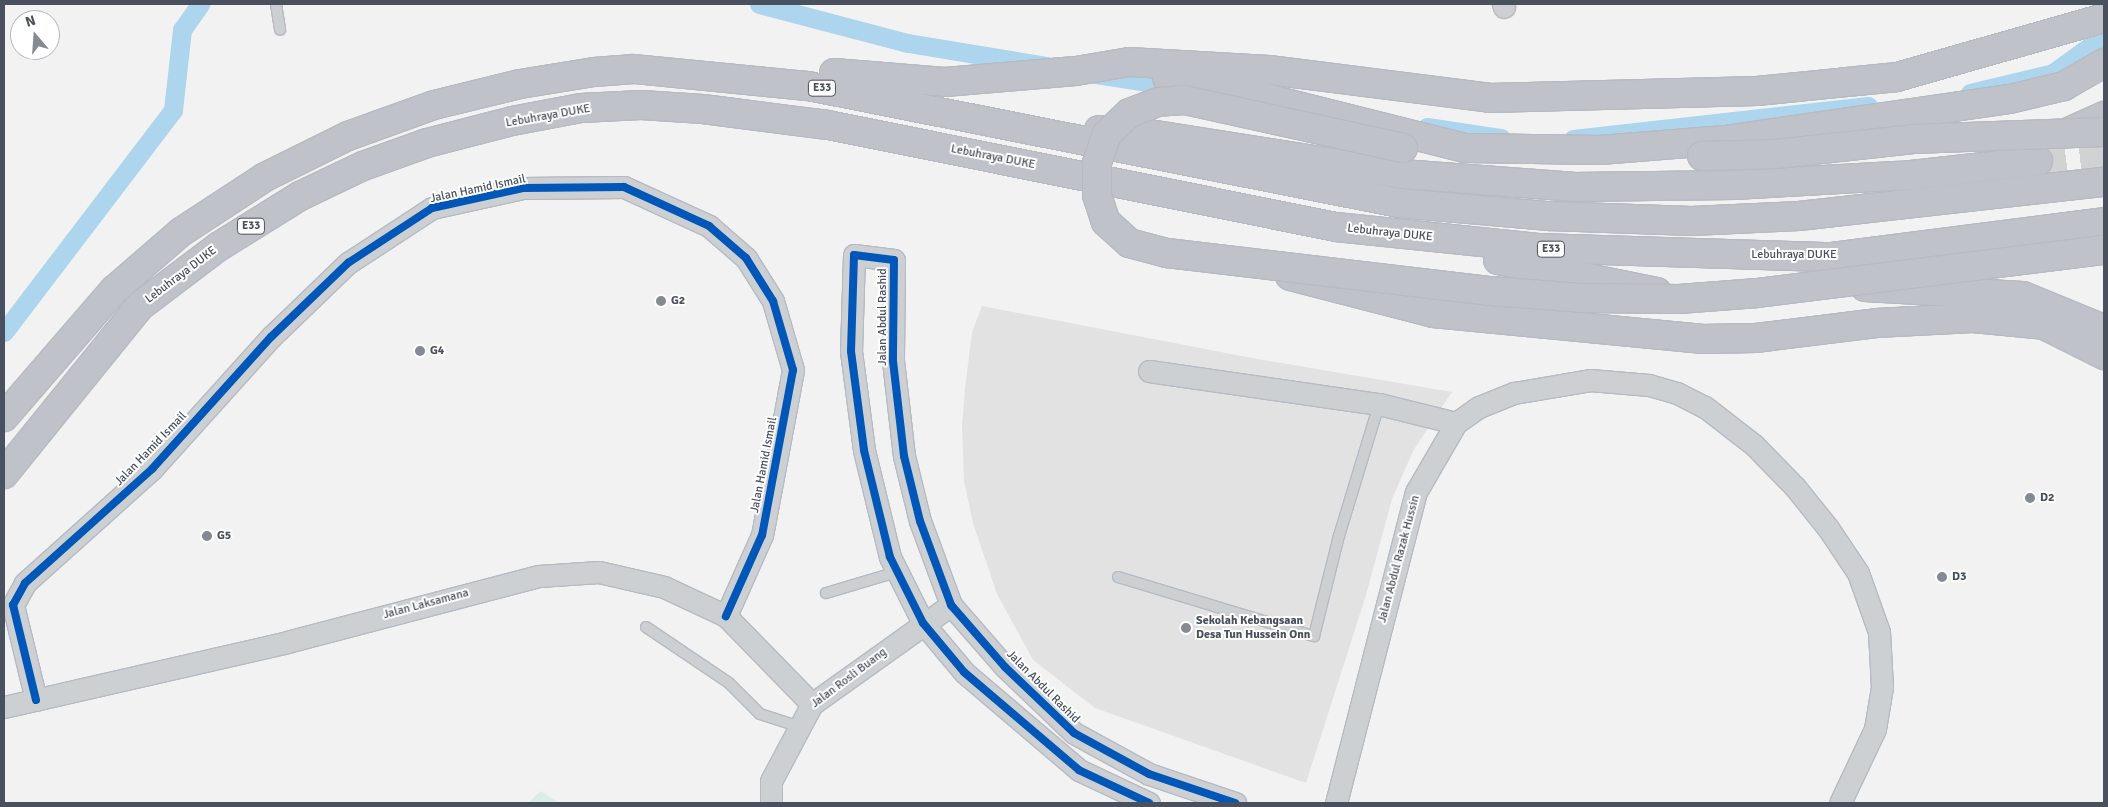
<!DOCTYPE html>
<style>
body{margin:0}
#map{position:relative;width:2108px;height:807px;overflow:hidden;background:#f2f2f2;font-family:Signika,sans-serif}
div>[style]{position:absolute}
.education>*{inset:0;background:#e3e2e2}
.green>*{inset:0;background:#d7f0e5}
.canal>*{height:19px;margin:-9.5px;padding:0 9.5px;transform-origin:9.5px;border-radius:9.5px;background:#add5ed}
.motorway-tunnel>*{height:28px;margin-top:-14px;transform-origin:0;background:repeating-linear-gradient(90deg,#d0d2d4 0 28px,transparent 0 42px)}
.roads{filter:drop-shadow(1px 0 #b7bac1) drop-shadow(-1px 0 #b7bac1) drop-shadow(0 1px #b7bac1) drop-shadow(0 -1px #b7bac1)}
.service>*{height:10px;margin:-5px;padding:0 5px;transform-origin:5px;border-radius:5px;background:#cdd0d3}
.minor>*{height:21px;margin:-10.5px;padding:0 10.5px;transform-origin:10.5px;border-radius:10.5px;background:#cdd0d3}
.motorway>*{height:28px;margin:-14px;padding:0 14px;transform-origin:14px;border-radius:14px;background:#bfc2c8}
.bridges{filter:drop-shadow(1px 0 #b7bac1) drop-shadow(-1px 0 #b7bac1) drop-shadow(0 1px #b7bac1) drop-shadow(0 -1px #b7bac1)}
.motorway-bridge>*{height:28px;margin:-14px;padding:0 14px;transform-origin:14px;border-radius:14px;background:#bfc2c8}
.cycleway>*{height:8px;margin:-4px;padding:0 4px;transform-origin:4px;border-radius:4px;background:#0057b8}
.dots>*{width:14px;height:14px;translate:-50% -50%;box-sizing:border-box;border:2px solid #fff;border-radius:50%}
span{translate:-50% -50%;white-space:nowrap;text-align:center;line-height:1.15;-webkit-text-stroke:4px #fff;paint-order:stroke}
.shield-label span{padding:1px 4px;background:#fff;border:1px solid;border-radius:4px;-webkit-text-stroke-width:0}
.shield-label{font-size:11px;color:#49515e;font-weight:700}
.street-label{font-size:12px;color:#49515e}
.poi-label{font-size:12px;color:#49515e;font-weight:700}
.left{translate:0 -50%;text-align:left}
.frame{position:absolute;inset:0;border:5px solid #49515e;pointer-events:none}
.north{position:absolute;left:10px;top:10px;width:50px;height:50px;box-sizing:border-box;background:#fff;border:1px solid #b6b9bf;border-radius:50%;rotate:342deg;font-size:14px;font-weight:700;line-height:20px;text-align:center;color:#49515e}
.north::after{content:'';display:block;margin:auto;width:18px;height:22px;background:#848992;clip-path:polygon(50% 0,100% 100%,50% 72%,0 100%)}
</style>
<div id="map">
<div class="education">
<div style="clip-path:polygon(982px 306px,1252px 358px,1452px 392px,1413px 451px,1392px 499px,1366px 595px,1306px 783px,1095px 708px,1033px 660px,997px 594px,973px 523px,964px 481px,962px 425px,965px 389px,972px 332px)"></div>
</div>
<div class="green">
<div style="clip-path:polygon(541px 791px,559px 803px,528px 803px)"></div>
</div>
<div class="canal">
<div style="left:759px;top:4px;width:154px;rotate:14.7deg"></div>
<div style="left:908px;top:43px;width:141px;rotate:9.4deg"></div>
<div style="left:1096px;top:74px;width:85px;rotate:8.8deg"></div>
<div style="left:1970px;top:93px;width:85px;rotate:-13.5deg"></div>
<div style="left:2053px;top:73px;width:63px;rotate:-36deg"></div>
<div style="left:1427px;top:127px;width:75px;rotate:8.5deg"></div>
<div style="left:1573px;top:139px;width:297px;rotate:-6.4deg"></div>
<div style="left:4px;top:332px;width:279px;rotate:-52.7deg"></div>
<div style="left:173px;top:110px;width:81px;rotate:-83.6deg"></div>
<div style="left:182px;top:30px;width:32px;rotate:-55deg"></div>
</div>
<div class="motorway-tunnel">
<div style="left:2038px;top:161px;width:66px;rotate:-6.9deg"></div>
</div>
<div class="roads">
<div class="service">
<div style="left:276px;top:4px;width:26px;rotate:81deg"></div>
<div style="left:1118px;top:577px;width:205px;rotate:16.8deg"></div>
<div style="left:1314px;top:636px;width:103px;rotate:-76deg"></div>
<div style="left:1339px;top:536px;width:138px;rotate:-73.1deg"></div>
<div style="left:826px;top:593px;width:74px;rotate:-16.5deg"></div>
<div style="left:646px;top:627px;width:100px;rotate:34deg"></div>
<div style="left:729px;top:683px;width:44px;rotate:45deg"></div>
<div style="left:760px;top:714px;width:40px;rotate:18deg"></div>
</div>
<div class="minor">
<div style="left:1503px;top:4px;width:3px;rotate:72deg"></div>
<div style="left:1149px;top:371px;width:232px;rotate:8.2deg"></div>
<div style="left:1379px;top:404px;width:79px;rotate:13.9deg"></div>
<div style="left:36px;top:700px;width:98px;rotate:-103.6deg"></div>
<div style="left:13px;top:605px;width:25px;rotate:-61deg"></div>
<div style="left:25px;top:583px;width:171px;rotate:-41.9deg"></div>
<div style="left:152px;top:469px;width:178px;rotate:-48deg"></div>
<div style="left:271px;top:337px;width:107px;rotate:-43.9deg"></div>
<div style="left:348px;top:263px;width:100px;rotate:-33.2deg"></div>
<div style="left:432px;top:208px;width:93px;rotate:-12.4deg"></div>
<div style="left:523px;top:188px;width:101px;rotate:-0.6deg"></div>
<div style="left:624px;top:187px;width:94px;rotate:24.6deg"></div>
<div style="left:709px;top:226px;width:49px;rotate:40.9deg"></div>
<div style="left:746px;top:258px;width:51px;rotate:57.9deg"></div>
<div style="left:773px;top:301px;width:72px;rotate:73.8deg"></div>
<div style="left:793px;top:370px;width:168px;rotate:100.6deg"></div>
<div style="left:762px;top:535px;width:89px;rotate:114deg"></div>
<div style="left:4px;top:707px;width:290px;rotate:-12.9deg"></div>
<div style="left:287px;top:642px;width:260px;rotate:-14.7deg"></div>
<div style="left:539px;top:576px;width:60px;rotate:-3.8deg"></div>
<div style="left:599px;top:572px;width:67px;rotate:13deg"></div>
<div style="left:664px;top:587px;width:68px;rotate:25.1deg"></div>
<div style="left:726px;top:616px;width:123px;rotate:45.7deg"></div>
<div style="left:771px;top:803px;width:22px;rotate:-90deg"></div>
<div style="left:771px;top:781px;width:87px;rotate:-62deg"></div>
<div style="left:812px;top:704px;width:171px;rotate:-35.5deg"></div>
<div style="left:1149px;top:803px;width:77px;rotate:-154.8deg"></div>
<div style="left:1079px;top:770px;width:151px;rotate:-139.6deg"></div>
<div style="left:964px;top:672px;width:64px;rotate:-129.9deg"></div>
<div style="left:923px;top:623px;width:74px;rotate:-116.6deg"></div>
<div style="left:890px;top:557px;width:110px;rotate:-103.7deg"></div>
<div style="left:864px;top:450px;width:100px;rotate:-97.5deg"></div>
<div style="left:851px;top:351px;width:96px;rotate:-88.2deg"></div>
<div style="left:854px;top:255px;width:40px;rotate:7.1deg"></div>
<div style="left:894px;top:260px;width:101px;rotate:90.6deg"></div>
<div style="left:893px;top:361px;width:96px;rotate:83.4deg"></div>
<div style="left:904px;top:456px;width:67px;rotate:76.2deg"></div>
<div style="left:920px;top:521px;width:90px;rotate:69.7deg"></div>
<div style="left:951px;top:605px;width:82px;rotate:48.9deg"></div>
<div style="left:1005px;top:667px;width:95px;rotate:43.7deg"></div>
<div style="left:1074px;top:733px;width:85px;rotate:28.7deg"></div>
<div style="left:1149px;top:774px;width:91px;rotate:18.6deg"></div>
<div style="left:1336px;top:803px;width:321px;rotate:-75.6deg"></div>
<div style="left:1416px;top:492px;width:80px;rotate:-59.9deg"></div>
<div style="left:1456px;top:423px;width:28px;rotate:-35deg"></div>
<div style="left:1479px;top:407px;width:38px;rotate:-22deg"></div>
<div style="left:1514px;top:393px;width:77px;rotate:-9.7deg"></div>
<div style="left:1590px;top:380px;width:59px;rotate:4.8deg"></div>
<div style="left:1649px;top:385px;width:29px;rotate:16deg"></div>
<div style="left:1677px;top:393px;width:31px;rotate:27deg"></div>
<div style="left:1705px;top:407px;width:62px;rotate:37.8deg"></div>
<div style="left:1754px;top:445px;width:59px;rotate:45.7deg"></div>
<div style="left:1795px;top:487px;width:53px;rotate:51.2deg"></div>
<div style="left:1828px;top:528px;width:54px;rotate:56.3deg"></div>
<div style="left:1858px;top:573px;width:63px;rotate:70.4deg"></div>
<div style="left:1879px;top:632px;width:55px;rotate:86.9deg"></div>
<div style="left:1882px;top:687px;width:43px;rotate:99.5deg"></div>
<div style="left:1875px;top:729px;width:82px;rotate:115.3deg"></div>
</div>
<div class="motorway">
<div style="left:834px;top:73px;width:111px;rotate:4.6deg"></div>
<div style="left:945px;top:82px;width:131px;rotate:-4.8deg"></div>
<div style="left:1076px;top:71px;width:54px;rotate:-9.6deg"></div>
<div style="left:1129px;top:62px;width:140px;rotate:3.3deg"></div>
<div style="left:1269px;top:70px;width:223px;rotate:7.2deg"></div>
<div style="left:1490px;top:98px;width:267px;rotate:-1.5deg"></div>
<div style="left:1757px;top:91px;width:141px;rotate:-5.7deg"></div>
<div style="left:1897px;top:77px;width:215px;rotate:-15.9deg"></div>
<div style="left:1167px;top:78px;width:85px;rotate:10.9deg"></div>
<div style="left:1250px;top:94px;width:222px;rotate:14.1deg"></div>
<div style="left:1465px;top:148px;width:135px;rotate:0.8deg"></div>
<div style="left:1600px;top:150px;width:125px;rotate:-4.6deg"></div>
<div style="left:1725px;top:140px;width:288px;rotate:-8.2deg"></div>
<div style="left:2010px;top:99px;width:56px;rotate:-13.5deg"></div>
<div style="left:2064px;top:86px;width:46px;rotate:-29.9deg"></div>
<div style="left:1099px;top:130px;width:38px;rotate:3deg"></div>
<div style="left:1137px;top:132px;width:268px;rotate:9deg"></div>
<div style="left:1402px;top:174px;width:171px;rotate:4.3deg"></div>
<div style="left:1573px;top:187px;width:161px;rotate:-0.7deg"></div>
<div style="left:1734px;top:185px;width:177px;rotate:-3.2deg"></div>
<div style="left:1911px;top:175px;width:128px;rotate:-6.3deg"></div>
<div style="left:2066px;top:133px;width:42px;rotate:-24.1deg"></div>
<div style="left:1498px;top:260px;width:162px;rotate:11.4deg"></div>
<div style="left:1290px;top:276px;width:148px;rotate:14.5deg"></div>
<div style="left:1433px;top:313px;width:269px;rotate:5.5deg"></div>
<div style="left:1701px;top:339px;width:55px;rotate:-1deg"></div>
<div style="left:1756px;top:338px;width:121px;rotate:-7.1deg"></div>
<div style="left:1876px;top:323px;width:97px;rotate:-3deg"></div>
<div style="left:1973px;top:318px;width:71px;rotate:5.6deg"></div>
<div style="left:2044px;top:325px;width:67px;rotate:26.6deg"></div>
<div style="left:1865px;top:287px;width:158px;rotate:3.3deg"></div>
<div style="left:2023px;top:296px;width:87px;rotate:22.2deg"></div>
<div style="left:4px;top:417px;width:168px;rotate:-49.1deg"></div>
<div style="left:114px;top:290px;width:89px;rotate:-40.9deg"></div>
<div style="left:181px;top:232px;width:100px;rotate:-33.2deg"></div>
<div style="left:265px;top:177px;width:93px;rotate:-26.3deg"></div>
<div style="left:348px;top:136px;width:91px;rotate:-19.8deg"></div>
<div style="left:434px;top:105px;width:89px;rotate:-13.7deg"></div>
<div style="left:520px;top:84px;width:75px;rotate:-9.2deg"></div>
<div style="left:594px;top:72px;width:40px;rotate:-4.3deg"></div>
<div style="left:634px;top:69px;width:175px;rotate:5.6deg"></div>
<div style="left:808px;top:86px;width:602px;rotate:11.2deg"></div>
<div style="left:1399px;top:203px;width:151px;rotate:5deg"></div>
<div style="left:1549px;top:216px;width:143px;rotate:2deg"></div>
<div style="left:1692px;top:221px;width:107px;rotate:-2.7deg"></div>
<div style="left:1799px;top:216px;width:307px;rotate:-6.4deg"></div>
<div style="left:4px;top:474px;width:216px;rotate:-51deg"></div>
<div style="left:140px;top:306px;width:98px;rotate:-37.1deg"></div>
<div style="left:218px;top:247px;width:97px;rotate:-31.9deg"></div>
<div style="left:300px;top:196px;width:70px;rotate:-25.5deg"></div>
<div style="left:363px;top:166px;width:68px;rotate:-19.8deg"></div>
<div style="left:427px;top:143px;width:88px;rotate:-14.5deg"></div>
<div style="left:512px;top:121px;width:70px;rotate:-10.7deg"></div>
<div style="left:581px;top:108px;width:60px;rotate:-2.9deg"></div>
<div style="left:641px;top:105px;width:62px;rotate:3.7deg"></div>
<div style="left:703px;top:109px;width:126px;rotate:7.3deg"></div>
<div style="left:828px;top:125px;width:518px;rotate:11.35deg"></div>
<div style="left:1336px;top:227px;width:203px;rotate:5.9deg"></div>
<div style="left:1538px;top:248px;width:294px;rotate:1.8deg"></div>
<div style="left:1832px;top:257px;width:274px;rotate:-7.3deg"></div>
</div>
</div>
<div class="bridges">
<div class="motorway-bridge">
<div style="left:1403px;top:148px;width:223px;rotate:-167.6deg"></div>
<div style="left:1185px;top:100px;width:27px;rotate:176deg"></div>
<div style="left:1158px;top:102px;width:31px;rotate:159deg"></div>
<div style="left:1129px;top:113px;width:30px;rotate:136deg"></div>
<div style="left:1107px;top:134px;width:31px;rotate:109deg"></div>
<div style="left:1097px;top:163px;width:32px;rotate:90deg"></div>
<div style="left:1097px;top:195px;width:28px;rotate:72deg"></div>
<div style="left:1106px;top:222px;width:31px;rotate:42deg"></div>
<div style="left:1129px;top:243px;width:39px;rotate:15deg"></div>
<div style="left:1167px;top:253px;width:326px;rotate:6.7deg"></div>
<div style="left:1491px;top:291px;width:90px;rotate:4.4deg"></div>
<div style="left:1581px;top:298px;width:98px;rotate:0.6deg"></div>
<div style="left:1679px;top:299px;width:79px;rotate:-4.3deg"></div>
<div style="left:1758px;top:293px;width:349px;rotate:-7.1deg"></div>
<div style="left:1702px;top:156px;width:74px;rotate:-1.5deg"></div>
<div style="left:1776px;top:154px;width:138px;rotate:-6.2deg"></div>
<div style="left:1913px;top:139px;width:191px;rotate:-2.1deg"></div>
</div>
</div>
<div class="cycleway">
<div style="left:36px;top:700px;width:98px;rotate:-103.6deg"></div>
<div style="left:13px;top:605px;width:25px;rotate:-61deg"></div>
<div style="left:25px;top:583px;width:171px;rotate:-41.9deg"></div>
<div style="left:152px;top:469px;width:178px;rotate:-48deg"></div>
<div style="left:271px;top:337px;width:107px;rotate:-43.9deg"></div>
<div style="left:348px;top:263px;width:100px;rotate:-33.2deg"></div>
<div style="left:432px;top:208px;width:93px;rotate:-12.4deg"></div>
<div style="left:523px;top:188px;width:101px;rotate:-0.6deg"></div>
<div style="left:624px;top:187px;width:94px;rotate:24.6deg"></div>
<div style="left:709px;top:226px;width:49px;rotate:40.9deg"></div>
<div style="left:746px;top:258px;width:51px;rotate:57.9deg"></div>
<div style="left:773px;top:301px;width:72px;rotate:73.8deg"></div>
<div style="left:793px;top:370px;width:168px;rotate:100.6deg"></div>
<div style="left:762px;top:535px;width:89px;rotate:114deg"></div>
<div style="left:1149px;top:803px;width:77px;rotate:-154.8deg"></div>
<div style="left:1079px;top:770px;width:151px;rotate:-139.6deg"></div>
<div style="left:964px;top:672px;width:64px;rotate:-129.9deg"></div>
<div style="left:923px;top:623px;width:74px;rotate:-116.6deg"></div>
<div style="left:890px;top:557px;width:110px;rotate:-103.7deg"></div>
<div style="left:864px;top:450px;width:100px;rotate:-97.5deg"></div>
<div style="left:851px;top:351px;width:96px;rotate:-88.2deg"></div>
<div style="left:854px;top:255px;width:40px;rotate:7.1deg"></div>
<div style="left:894px;top:260px;width:101px;rotate:90.6deg"></div>
<div style="left:893px;top:361px;width:96px;rotate:83.4deg"></div>
<div style="left:904px;top:456px;width:67px;rotate:76.2deg"></div>
<div style="left:920px;top:521px;width:90px;rotate:69.7deg"></div>
<div style="left:951px;top:605px;width:82px;rotate:48.9deg"></div>
<div style="left:1005px;top:667px;width:95px;rotate:43.7deg"></div>
<div style="left:1074px;top:733px;width:85px;rotate:28.7deg"></div>
<div style="left:1149px;top:774px;width:91px;rotate:18.6deg"></div>
</div>
<div class="dots">
<div style="left:661px;top:301px;background:#848992"></div>
<div style="left:420px;top:351px;background:#848992"></div>
<div style="left:2030px;top:498px;background:#848992"></div>
<div style="left:207px;top:536px;background:#848992"></div>
<div style="left:1942px;top:577px;background:#848992"></div>
<div style="left:1186px;top:628px;background:#848992"></div>
</div>
<div class="shield-label">
<span style="left:822px;top:88px">E33</span>
<span style="left:251px;top:226px">E33</span>
<span style="left:1551px;top:249px">E33</span>
</div>
<div class="street-label">
<span style="left:548px;top:116px;rotate:-10deg">Lebuhraya DUKE</span>
<span style="left:993px;top:157px;rotate:11deg">Lebuhraya DUKE</span>
<span style="left:478px;top:189px;rotate:-12deg">Jalan Hamid Ismail</span>
<span style="left:1390px;top:233px;rotate:6deg">Lebuhraya DUKE</span>
<span style="left:1794px;top:255px">Lebuhraya DUKE</span>
<span style="left:181px;top:275px;rotate:-37deg">Lebuhraya DUKE</span>
<span style="left:883px;top:317px;rotate:-90deg">Jalan Abdul Rashid</span>
<span style="left:151px;top:449px;rotate:-46deg">Jalan Hamid Ismail</span>
<span style="left:764px;top:465px;rotate:-79deg">Jalan Hamid Ismail</span>
<span style="left:1399px;top:559px;rotate:-75deg">Jalan Abdul Razak Hussin</span>
<span style="left:426px;top:604px;rotate:-15deg">Jalan Laksamana</span>
<span style="left:849px;top:678px;rotate:-37deg">Jalan Rosli Buang</span>
<span style="left:1043px;top:687px;rotate:45deg">Jalan Abdul Rashid</span>
</div>
<div class="poi-label">
<span class="left" style="left:671px;top:301px">G2</span>
<span class="left" style="left:430px;top:351px">G4</span>
<span class="left" style="left:2040px;top:498px">D2</span>
<span class="left" style="left:217px;top:536px">G5</span>
<span class="left" style="left:1952px;top:577px">D3</span>
<span class="left" style="left:1196px;top:628px">Sekolah Kebangsaan<br>Desa Tun Hussein Onn</span>
</div>
<div class="frame"></div>
<div class="north">N</div>
</div>
